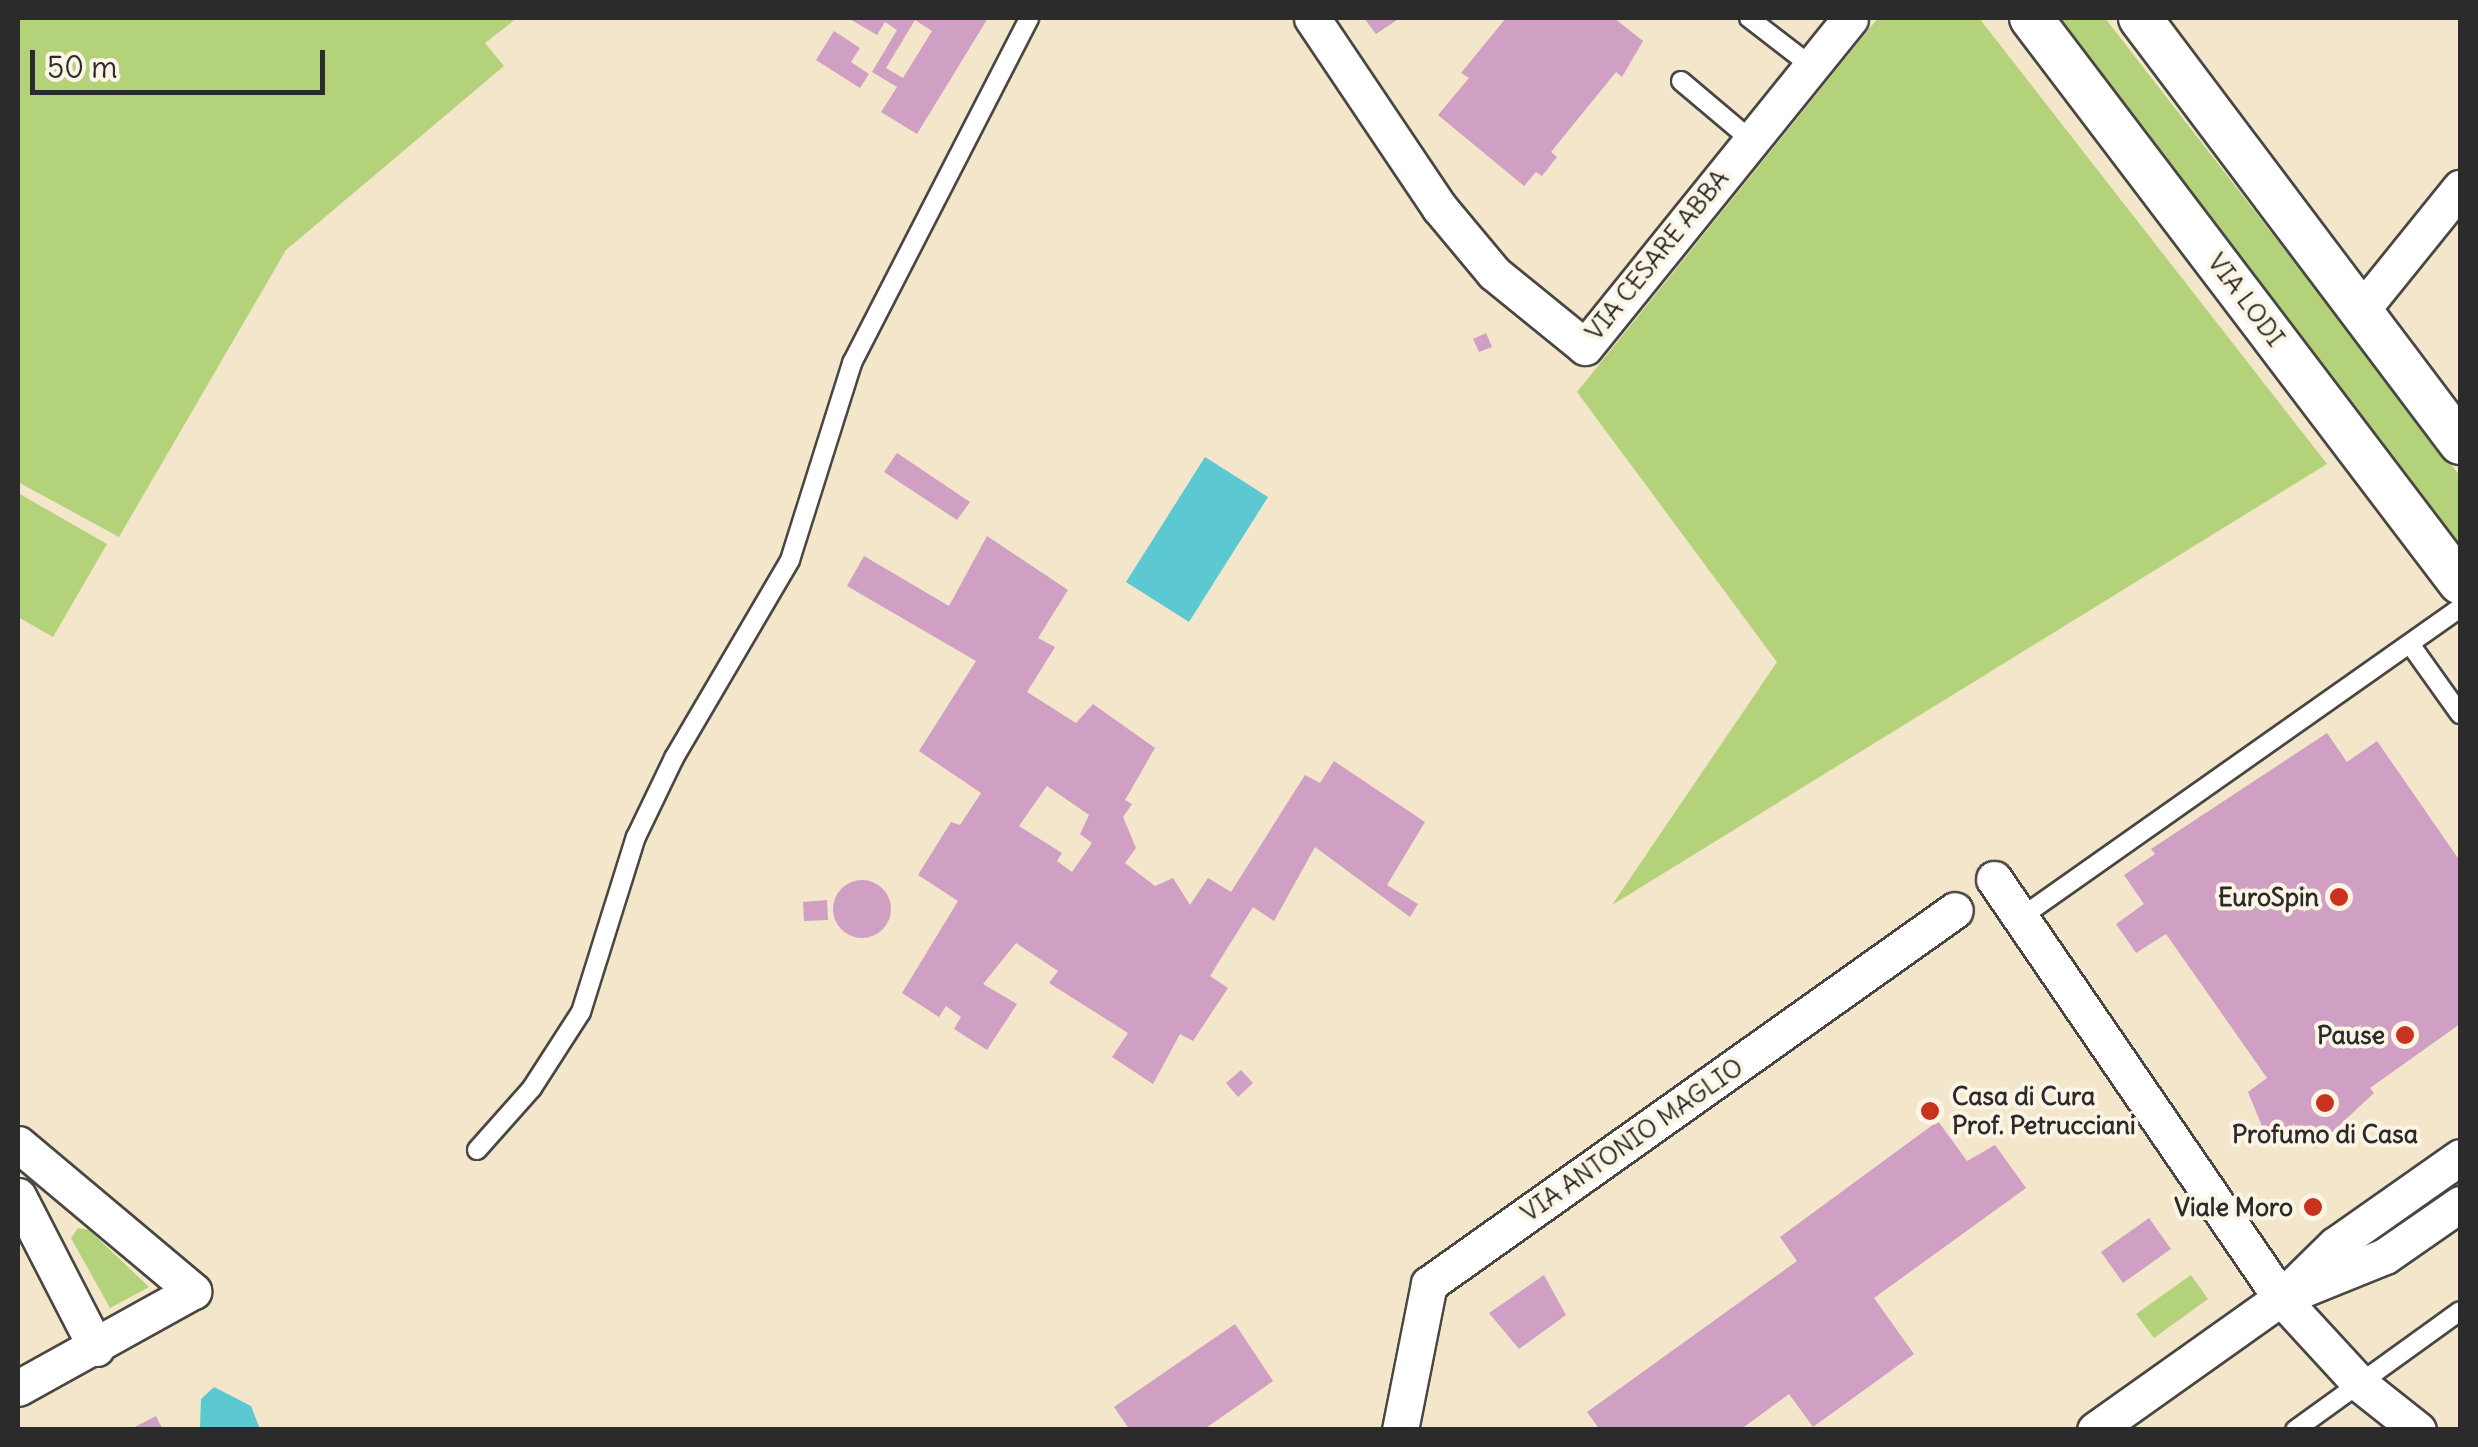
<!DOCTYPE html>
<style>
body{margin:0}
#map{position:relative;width:2478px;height:1447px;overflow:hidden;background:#f3e6cb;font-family:Delius,sans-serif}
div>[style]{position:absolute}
.green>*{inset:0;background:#b3d279}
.water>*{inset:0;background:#5bc8d2}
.building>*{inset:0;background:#cfa0c4}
.round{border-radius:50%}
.roads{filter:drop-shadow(2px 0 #494743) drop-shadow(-2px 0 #494743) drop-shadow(0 2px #494743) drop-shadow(0 -2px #494743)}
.service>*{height:18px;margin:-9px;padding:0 9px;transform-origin:9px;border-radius:9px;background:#fff}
.minor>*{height:35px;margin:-17.5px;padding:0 17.5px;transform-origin:17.5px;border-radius:17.5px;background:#fff}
.tertiary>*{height:42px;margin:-21px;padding:0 21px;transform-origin:21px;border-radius:21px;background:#fff}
.dots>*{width:28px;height:28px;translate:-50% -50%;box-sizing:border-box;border:5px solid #fcf5e5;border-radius:50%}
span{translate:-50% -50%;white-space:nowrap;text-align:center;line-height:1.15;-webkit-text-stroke:8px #fcf5e5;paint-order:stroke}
.street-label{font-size:25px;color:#2b2b2b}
.poi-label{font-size:25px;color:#2b2b2b;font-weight:700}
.right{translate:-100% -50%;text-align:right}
.left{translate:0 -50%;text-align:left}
.frame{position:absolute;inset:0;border:20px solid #2b2b2b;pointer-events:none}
.scale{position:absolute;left:30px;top:50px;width:295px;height:45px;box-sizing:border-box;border:5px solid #2b2b2b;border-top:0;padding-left:12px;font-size:30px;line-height:35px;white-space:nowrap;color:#2b2b2b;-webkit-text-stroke:8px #fcf5e5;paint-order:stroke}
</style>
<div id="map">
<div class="green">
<div style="clip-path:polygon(18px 18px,517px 18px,485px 43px,504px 66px,286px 250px,119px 537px,18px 482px)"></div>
<div style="clip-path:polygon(1878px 18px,1979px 18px,2327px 464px,1612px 905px,1777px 662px,1577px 392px)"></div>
<div style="clip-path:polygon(2057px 18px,2105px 18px,2460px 476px,2460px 544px)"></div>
<div style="clip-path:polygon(18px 493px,107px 544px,53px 637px,18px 617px)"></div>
<div style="clip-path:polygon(78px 1228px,89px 1230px,149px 1287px,110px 1308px,71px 1238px)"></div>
<div style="clip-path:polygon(2191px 1275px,2208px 1299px,2154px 1338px,2136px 1314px)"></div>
</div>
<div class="water">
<div style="clip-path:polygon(1205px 457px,1268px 497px,1189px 622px,1126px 582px)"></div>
<div style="clip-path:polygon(214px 1387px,251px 1406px,260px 1429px,200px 1429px,201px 1399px)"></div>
</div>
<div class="building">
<div style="clip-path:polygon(evenodd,848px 18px,988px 18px,917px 134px,881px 112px,897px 87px,872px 72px,897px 30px,885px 22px,877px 35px,848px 18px,915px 20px,932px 31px,903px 78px,886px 68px,915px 20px)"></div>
<div style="clip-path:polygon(1364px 18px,1400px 18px,1376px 34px)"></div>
<div style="clip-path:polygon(1506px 18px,1614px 18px,1643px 41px,1622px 77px,1616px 72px,1551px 152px,1557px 157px,1542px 176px,1536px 172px,1524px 186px,1438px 115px,1469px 78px,1461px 73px)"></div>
<div style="clip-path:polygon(834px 31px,860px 48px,851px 62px,869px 74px,860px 88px,816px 60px)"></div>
<div style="clip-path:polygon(1486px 333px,1492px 347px,1479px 352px,1473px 339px)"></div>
<div style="clip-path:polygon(897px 453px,970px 502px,957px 520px,884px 472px)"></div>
<div style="clip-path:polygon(evenodd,987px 536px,1068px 590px,1038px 638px,1055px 647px,1027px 692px,1076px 723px,1093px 704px,1155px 748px,1125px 800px,1132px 804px,1123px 817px,1136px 848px,1125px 863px,1155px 886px,1173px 878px,1190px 905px,1208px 878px,1231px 892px,1305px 775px,1320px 783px,1334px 761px,1425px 822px,1387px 885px,1418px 904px,1410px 917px,1315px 847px,1274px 921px,1253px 907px,1210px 976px,1228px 988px,1193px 1041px,1180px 1034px,1153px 1084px,1112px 1057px,1128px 1033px,1049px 983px,1058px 971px,1016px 943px,983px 984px,1017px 1004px,987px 1050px,954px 1029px,961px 1017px,946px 1006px,939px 1017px,902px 993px,958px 901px,918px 875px,951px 822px,960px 825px,981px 793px,919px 751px,976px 661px,847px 586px,864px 556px,949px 606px,987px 536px,1047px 786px,1089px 815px,1080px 834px,1092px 843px,1072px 872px,1057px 861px,1062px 853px,1019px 826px,1047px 786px)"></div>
<div style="clip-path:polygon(2327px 733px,2347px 762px,2377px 741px,2460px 861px,2460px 1024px,2370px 1088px,2374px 1093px,2315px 1148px,2294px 1130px,2270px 1146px,2248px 1092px,2267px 1078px,2166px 934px,2136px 953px,2116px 924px,2144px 904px,2124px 875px,2155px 854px,2151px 849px)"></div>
<div class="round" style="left:833px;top:880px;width:58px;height:58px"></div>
<div style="clip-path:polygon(827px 900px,828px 920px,804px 921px,803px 902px)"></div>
<div style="clip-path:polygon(1241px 1070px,1253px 1083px,1238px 1097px,1226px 1083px)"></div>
<div style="clip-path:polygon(1938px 1121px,1967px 1161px,1995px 1145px,2026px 1188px,1874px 1298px,1914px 1354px,1813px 1427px,1789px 1394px,1740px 1430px,1600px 1430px,1587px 1412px,1797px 1261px,1780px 1237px)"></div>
<div style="clip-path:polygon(2149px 1218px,2171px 1249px,2123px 1283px,2101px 1252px)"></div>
<div style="clip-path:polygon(1544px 1275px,1566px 1315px,1519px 1349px,1489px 1313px)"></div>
<div style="clip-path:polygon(1235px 1324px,1273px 1381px,1203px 1430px,1130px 1430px,1114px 1407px)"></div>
<div style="clip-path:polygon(156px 1416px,163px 1430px,129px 1430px)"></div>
</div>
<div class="roads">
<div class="service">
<div style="left:1749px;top:18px;width:78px;rotate:37.7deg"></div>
<div style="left:1681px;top:81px;width:92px;rotate:40.1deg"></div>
<div style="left:2410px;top:644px;width:86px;rotate:54.5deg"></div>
<div style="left:2020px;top:918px;width:538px;rotate:-35.17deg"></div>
<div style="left:477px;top:1150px;width:83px;rotate:-48.4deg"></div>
<div style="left:532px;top:1088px;width:90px;rotate:-57.2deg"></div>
<div style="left:581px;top:1012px;width:183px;rotate:-72.6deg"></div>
<div style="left:636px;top:837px;width:88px;rotate:-64.3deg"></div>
<div style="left:674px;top:758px;width:229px;rotate:-59.6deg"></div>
<div style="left:790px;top:560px;width:207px;rotate:-72.5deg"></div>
<div style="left:852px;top:363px;width:388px;rotate:-62.8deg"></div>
<div style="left:2295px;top:1430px;width:203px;rotate:-35.8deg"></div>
</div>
<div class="minor">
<div style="left:1312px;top:18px;width:228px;rotate:56.1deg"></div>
<div style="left:1439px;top:207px;width:86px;rotate:50.2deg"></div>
<div style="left:1494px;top:273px;width:117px;rotate:39.1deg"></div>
<div style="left:1585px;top:347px;width:422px;rotate:-51.1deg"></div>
<div style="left:2359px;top:313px;width:161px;rotate:-51.1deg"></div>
<div style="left:1994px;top:879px;width:508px;rotate:55.59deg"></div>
<div style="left:2281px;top:1298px;width:117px;rotate:47.4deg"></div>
<div style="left:2360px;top:1384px;width:74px;rotate:38.4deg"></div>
<div style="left:18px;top:1144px;width:229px;rotate:40deg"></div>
<div style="left:193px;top:1291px;width:200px;rotate:151deg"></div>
<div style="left:18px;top:1196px;width:171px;rotate:62.8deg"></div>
<div style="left:2296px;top:1292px;width:96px;rotate:-22deg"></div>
<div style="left:2385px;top:1256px;width:91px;rotate:-34.7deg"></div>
<div style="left:1400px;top:1430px;width:149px;rotate:-78.8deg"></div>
<div style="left:1429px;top:1284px;width:645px;rotate:-35.41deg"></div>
<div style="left:2095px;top:1430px;width:228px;rotate:-35.4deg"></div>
<div style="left:2281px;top:1298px;width:76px;rotate:-44.5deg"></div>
<div style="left:2335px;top:1245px;width:153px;rotate:-35.1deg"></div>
</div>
<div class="tertiary">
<div style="left:2031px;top:18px;width:709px;rotate:52.79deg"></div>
<div style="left:2140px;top:18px;width:532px;rotate:53.02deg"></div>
</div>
</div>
<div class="dots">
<div style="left:2339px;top:897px;background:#c8321e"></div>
<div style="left:2405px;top:1035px;background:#c8321e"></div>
<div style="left:2325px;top:1103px;background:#c8321e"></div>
<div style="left:1930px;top:1111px;background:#c8321e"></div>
<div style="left:2313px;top:1207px;background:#c8321e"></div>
</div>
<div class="street-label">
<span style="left:1657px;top:255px;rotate:-51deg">VIA CESARE ABBA</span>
<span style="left:2246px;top:300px;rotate:53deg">VIA LODI</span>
<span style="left:1632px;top:1140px;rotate:-35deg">VIA ANTONIO MAGLIO</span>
</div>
<div class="poi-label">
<span class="right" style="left:2319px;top:897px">EuroSpin</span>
<span class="right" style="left:2385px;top:1035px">Pause</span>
<span class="left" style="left:1952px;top:1111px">Casa di Cura<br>Prof. Petrucciani</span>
<span style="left:2325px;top:1134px">Profumo di Casa</span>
<span class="right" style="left:2293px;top:1207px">Viale Moro</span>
</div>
<div class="frame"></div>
<div class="scale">50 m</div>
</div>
